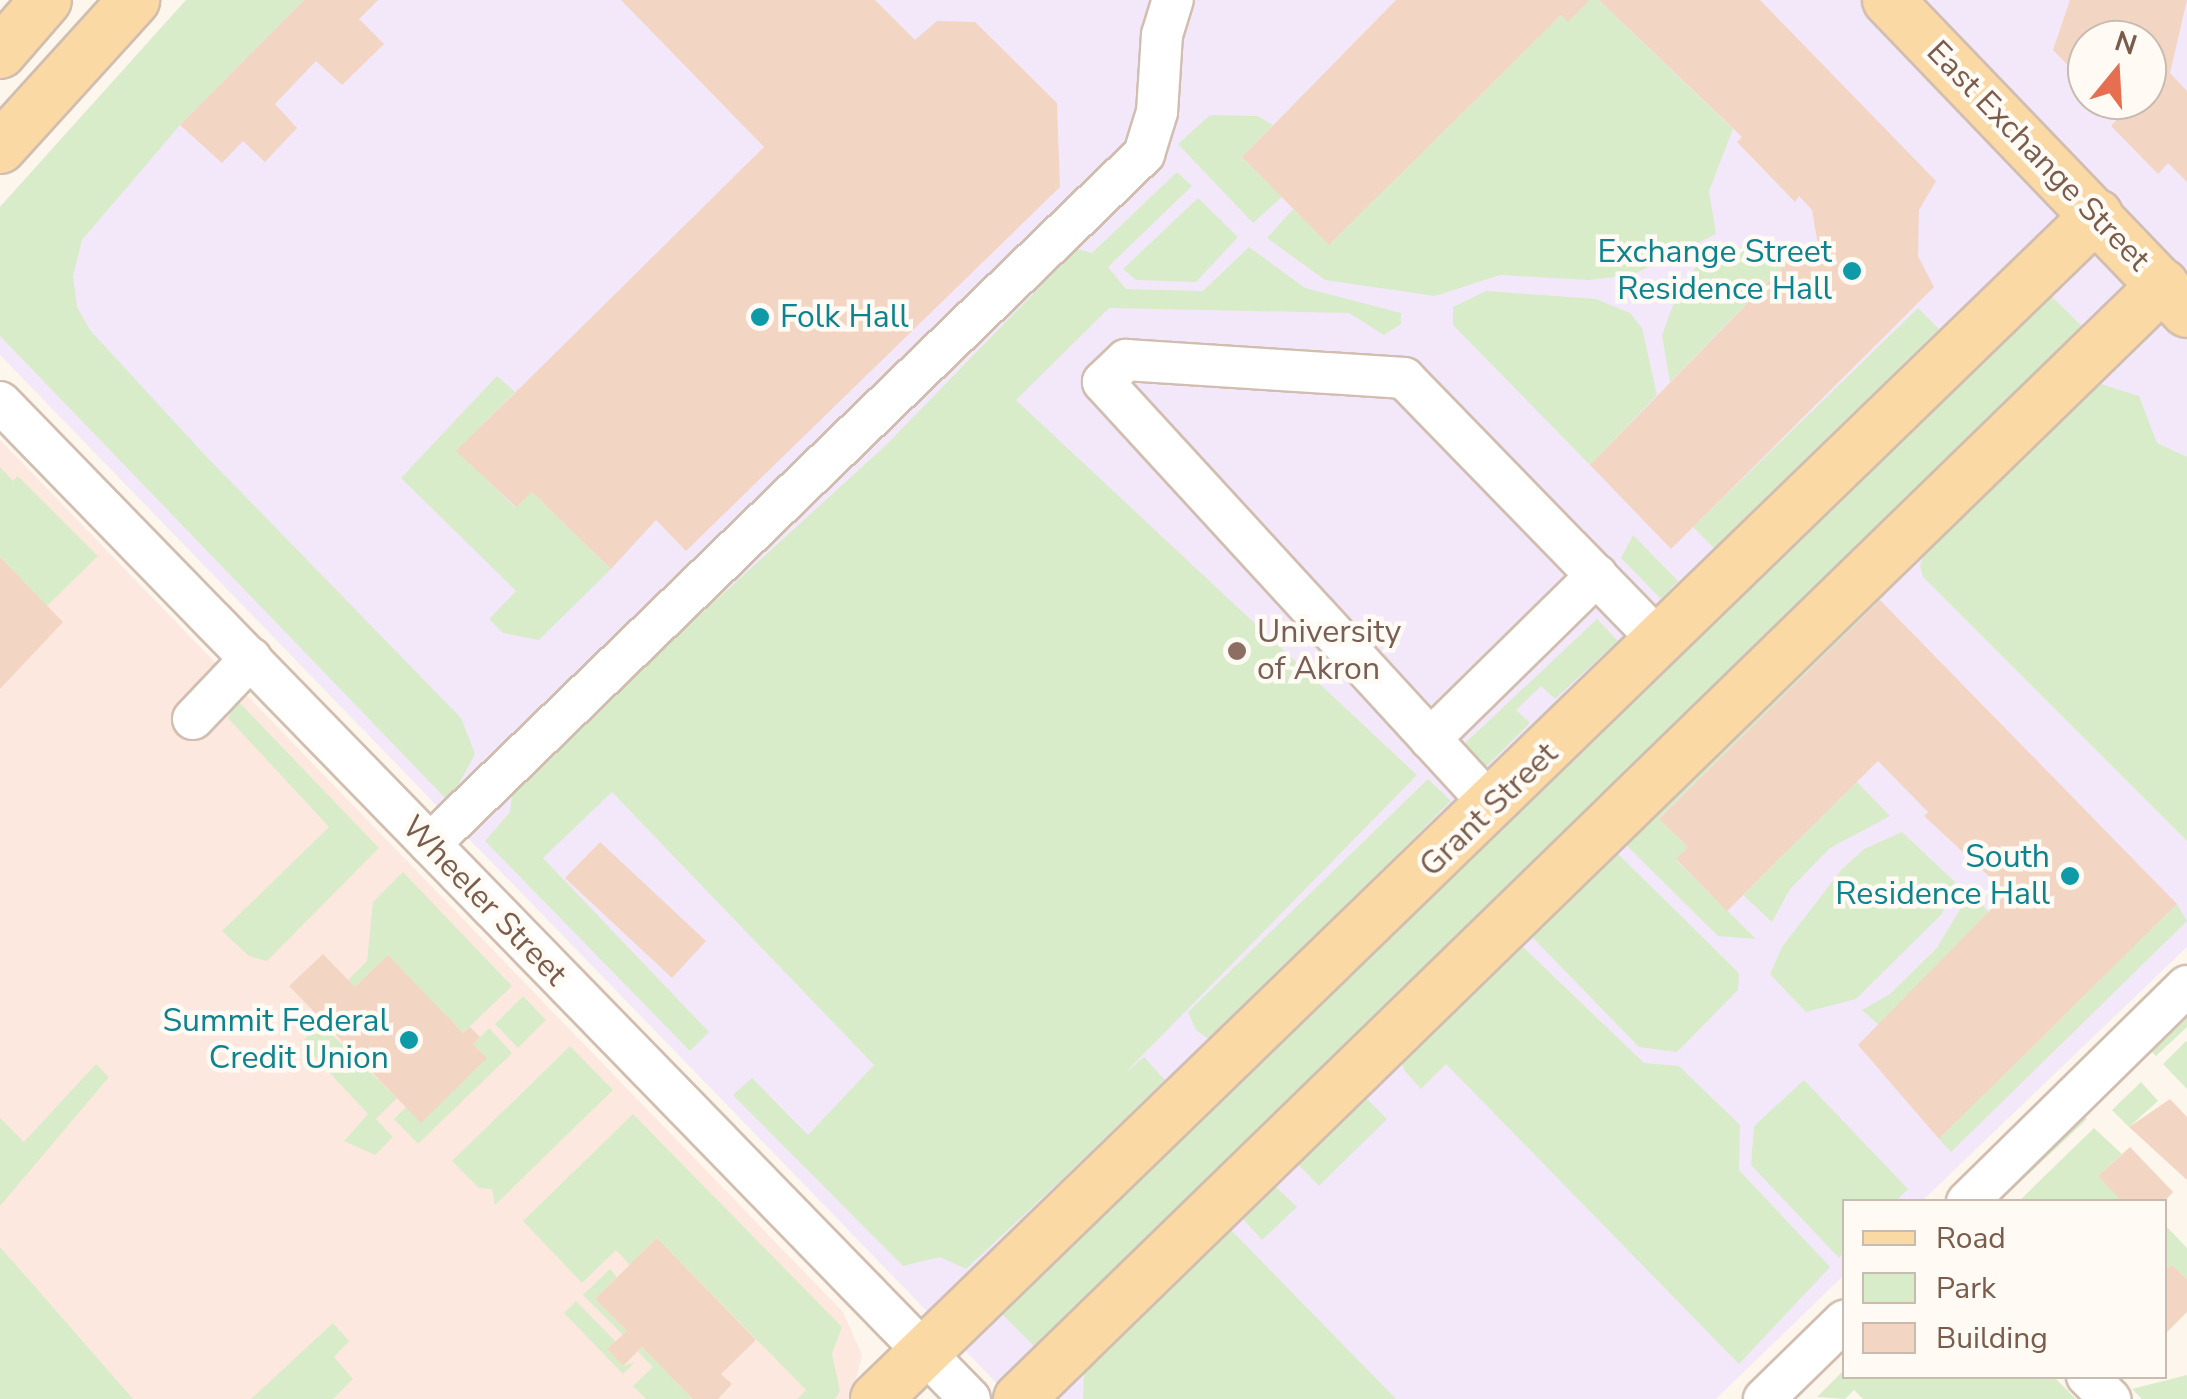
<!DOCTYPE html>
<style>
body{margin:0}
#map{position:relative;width:2187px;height:1399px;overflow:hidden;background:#fdf6ec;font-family:"Nunito Sans",sans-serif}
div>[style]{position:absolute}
.commercial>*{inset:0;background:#fde8e0}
.education>*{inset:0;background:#f3e8fa}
.green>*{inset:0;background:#d8ecc9}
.building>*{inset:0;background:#f3d5c3}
.roads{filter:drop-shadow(2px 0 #d1beb0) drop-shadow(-2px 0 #d1beb0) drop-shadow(0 2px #d1beb0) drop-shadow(0 -2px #d1beb0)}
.minor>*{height:40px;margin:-20px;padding:0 20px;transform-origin:20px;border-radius:20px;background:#fff}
.major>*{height:50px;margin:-25px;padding:0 25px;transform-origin:25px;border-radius:25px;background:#fbd9a5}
.dots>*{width:28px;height:28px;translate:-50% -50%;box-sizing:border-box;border:5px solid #fffaf3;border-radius:50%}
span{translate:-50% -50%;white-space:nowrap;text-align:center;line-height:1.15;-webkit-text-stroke:9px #fffaf3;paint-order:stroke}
.street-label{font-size:32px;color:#7a5c4d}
.culture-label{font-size:32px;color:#0d838f}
.right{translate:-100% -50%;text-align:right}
.left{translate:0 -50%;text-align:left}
.education-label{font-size:32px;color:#785e54}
.legend{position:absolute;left:1842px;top:1199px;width:325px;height:180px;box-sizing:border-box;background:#fffaf3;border:2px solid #cabbb1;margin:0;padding:12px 18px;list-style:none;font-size:30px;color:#7a5c4d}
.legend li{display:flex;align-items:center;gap:20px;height:50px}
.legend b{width:50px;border:2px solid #cabbb1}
.north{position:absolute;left:2067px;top:20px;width:100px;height:100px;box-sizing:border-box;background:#fffaf3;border:2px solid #cabbb1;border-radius:50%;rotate:18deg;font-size:28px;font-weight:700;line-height:40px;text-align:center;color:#7a5c4d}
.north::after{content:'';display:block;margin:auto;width:35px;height:45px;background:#e76f51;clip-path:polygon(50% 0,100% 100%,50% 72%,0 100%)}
</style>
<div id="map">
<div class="commercial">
<div style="clip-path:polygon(0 440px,843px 1312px,862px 1355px,851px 1399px,0 1399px)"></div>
</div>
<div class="education">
<div style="clip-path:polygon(evenodd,186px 0,2187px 0,2187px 947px,1922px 1201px,1844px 1202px,1844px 1275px,1716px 1399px,1012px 1399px,0 355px,0 207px,186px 0,2087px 40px,2147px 40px,2147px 100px,2087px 100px,2087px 40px)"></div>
</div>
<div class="green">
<div style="clip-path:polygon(186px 0,304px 0,180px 125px,82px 240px,73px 276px,77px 307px,90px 330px,203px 453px,461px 718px,475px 754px,449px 802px,0 336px,0 207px)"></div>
<div style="clip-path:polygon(1590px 0,1599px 0,1733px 129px,1709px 191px,1716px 234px,1632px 275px,1588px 280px,1500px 275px,1435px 296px,1325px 280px,1267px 238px,1293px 209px,1330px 244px,1561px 15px,1569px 21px)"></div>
<div style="clip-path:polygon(1210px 115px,1258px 116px,1273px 125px,1242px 157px,1282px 197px,1253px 223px,1178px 144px)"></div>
<div style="clip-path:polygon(1177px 172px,1192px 186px,1108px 267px,1126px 289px,1203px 291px,1249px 247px,1305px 288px,1401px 313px,1401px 324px,1384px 335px,1349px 313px,1109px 308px,1016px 400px,1417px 775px,1125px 1073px,1144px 1057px,1165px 1080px,1058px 1183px,966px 1269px,940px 1257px,903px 1266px,733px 1095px,752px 1078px,808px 1135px,874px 1065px,612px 792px,543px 858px,709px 1032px,690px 1051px,485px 841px,510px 812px,512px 795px,588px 717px,886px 445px,1077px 249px,1092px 253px)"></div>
<div style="clip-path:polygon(1198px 198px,1238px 237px,1196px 282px,1136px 280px,1123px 269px)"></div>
<div style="clip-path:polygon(1740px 248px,1794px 255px,1670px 382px,1662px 335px,1681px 284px,1700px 263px)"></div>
<div style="clip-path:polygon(1486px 291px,1596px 299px,1630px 313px,1642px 328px,1657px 395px,1590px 465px,1453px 325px,1453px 307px)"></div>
<div style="clip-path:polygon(2048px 293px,2085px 329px,1035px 1347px,997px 1309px)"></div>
<div style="clip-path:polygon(1918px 308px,1939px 329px,1714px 548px,1693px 527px)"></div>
<div style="clip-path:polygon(497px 376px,515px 392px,457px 451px,515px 507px,532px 492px,611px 569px,539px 640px,503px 633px,489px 619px,516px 591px,401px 478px)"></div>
<div style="clip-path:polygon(2101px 384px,2139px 396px,2157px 443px,2187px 457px,2187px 841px,1923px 577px,1920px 566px,1927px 544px)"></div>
<div style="clip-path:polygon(0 467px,13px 481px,18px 476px,98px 556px,47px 606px,0 557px)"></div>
<div style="clip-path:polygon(1633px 535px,1678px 581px,1661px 599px,1621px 558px)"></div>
<div style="clip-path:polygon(1874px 593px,1880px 600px,1659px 819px,1688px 847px,1676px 860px,1756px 939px,1718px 936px,1626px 845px)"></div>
<div style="clip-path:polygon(1597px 619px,1618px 641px,1555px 699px,1541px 686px,1516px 710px,1530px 723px,1486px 767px,1463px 745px)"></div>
<div style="clip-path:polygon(236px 699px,379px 848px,267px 961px,249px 956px,222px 931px,329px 827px,228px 718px)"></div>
<div style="clip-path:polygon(1428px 779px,1451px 801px,1210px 1040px,1196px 1030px,1188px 1012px)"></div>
<div style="clip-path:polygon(1857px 782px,1890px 816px,1830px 848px,1790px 889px,1772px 922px,1743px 895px)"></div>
<div style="clip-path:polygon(1902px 832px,1955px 882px,1942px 914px,1856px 999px,1806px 1012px,1770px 974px,1782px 947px,1842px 869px,1864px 849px)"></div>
<div style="clip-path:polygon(1617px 853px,1739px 973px,1738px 990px,1677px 1052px,1639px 1047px,1532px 937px)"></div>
<div style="clip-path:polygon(403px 872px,512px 986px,463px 1033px,388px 956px,355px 987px,348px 980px,367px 961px,373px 902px)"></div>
<div style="clip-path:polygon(1970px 893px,1989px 912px,1879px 1025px,1862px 1010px,1890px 994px,1936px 949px)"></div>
<div style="clip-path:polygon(2177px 904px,2187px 921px,1951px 1152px,1939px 1139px)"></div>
<div style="clip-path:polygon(1523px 947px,1644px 1063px,1679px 1066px,1740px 1125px,1739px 1170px,1830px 1267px,1739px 1364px,1446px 1064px,1421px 1089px,1404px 1070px,1402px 1063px)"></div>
<div style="clip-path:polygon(523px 996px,546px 1020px,518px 1048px,495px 1024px)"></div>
<div style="clip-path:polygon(2187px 1015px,2187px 1027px,2156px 1056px,2150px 1050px)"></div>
<div style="clip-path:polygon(319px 1022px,397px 1098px,376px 1119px,393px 1137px,375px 1155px,344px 1141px,368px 1114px,302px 1043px)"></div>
<div style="clip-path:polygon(489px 1028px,512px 1053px,418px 1144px,394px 1119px,406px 1107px,421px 1122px,486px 1057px,473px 1044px)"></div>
<div style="clip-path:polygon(2186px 1041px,2187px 1042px,2187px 1089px,2163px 1064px)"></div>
<div style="clip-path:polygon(570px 1046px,613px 1090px,495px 1205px,492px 1189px,479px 1188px,452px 1161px)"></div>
<div style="clip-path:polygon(96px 1064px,109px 1077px,0 1206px,0 1118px,24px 1142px)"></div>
<div style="clip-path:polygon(1804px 1080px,1908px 1189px,1896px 1201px,1844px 1202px,1844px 1252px,1839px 1258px,1751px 1165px,1754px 1126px)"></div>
<div style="clip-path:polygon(2141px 1082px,2158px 1101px,2129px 1127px,2112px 1110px)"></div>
<div style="clip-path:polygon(1367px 1099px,1387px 1119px,1319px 1186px,1298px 1164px)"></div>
<div style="clip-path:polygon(633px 1114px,842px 1327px,832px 1354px,840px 1391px,835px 1399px,797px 1399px,806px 1390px,657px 1238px,630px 1265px,616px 1250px,582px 1283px,523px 1221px)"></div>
<div style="clip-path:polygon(2082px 1114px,2087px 1119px,2000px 1201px,1990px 1202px)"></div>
<div style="clip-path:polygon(2094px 1128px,2122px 1154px,2098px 1176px,2122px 1201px,2018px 1202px)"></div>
<div style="clip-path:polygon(1276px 1187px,1297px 1207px,1262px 1240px,1243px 1219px)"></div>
<div style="clip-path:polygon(2164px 1224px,2187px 1248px,2187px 1279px,2172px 1265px,2165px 1272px)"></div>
<div style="clip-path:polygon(1231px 1230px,1396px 1399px,1083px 1399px,1084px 1374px)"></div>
<div style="clip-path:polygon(0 1247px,30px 1281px,133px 1399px,0 1399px)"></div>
<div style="clip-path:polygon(610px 1269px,617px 1277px,595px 1299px,627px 1331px,623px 1335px,583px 1295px)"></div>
<div style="clip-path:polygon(576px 1301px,616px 1342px,608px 1350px,623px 1366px,635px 1362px,623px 1374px,564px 1313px)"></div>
<div style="clip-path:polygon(333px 1323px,349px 1341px,334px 1357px,353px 1379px,333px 1399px,251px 1399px)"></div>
<div style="clip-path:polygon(642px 1347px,693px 1399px,646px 1399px,633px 1386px,653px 1367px,638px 1352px)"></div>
<div style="clip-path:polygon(1844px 1370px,1844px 1376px,2054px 1377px,2076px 1399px,1863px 1399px,1854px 1390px,1845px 1399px,1817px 1397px)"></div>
<div style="clip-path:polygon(2187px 1375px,2187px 1399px,2142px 1399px,2132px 1389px)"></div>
</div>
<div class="building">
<div style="clip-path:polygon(304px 0,378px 0,359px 19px,384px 44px,342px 85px,316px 61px,275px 104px,297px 128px,265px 162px,243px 141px,222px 163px,180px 125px)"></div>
<div style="clip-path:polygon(621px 0,875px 0,915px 40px,937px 21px,975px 22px,1057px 103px,1060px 187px,686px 551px,656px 520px,611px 569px,532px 492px,516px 507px,456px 451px,764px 147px)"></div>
<div style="clip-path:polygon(1396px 0,1590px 0,1568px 22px,1561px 15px,1329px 245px,1242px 157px)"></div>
<div style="clip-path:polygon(1599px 0,1760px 0,1936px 181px,1919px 210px,1918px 256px,1934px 287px,1671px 549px,1590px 465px,1805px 244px,1818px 245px,1812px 210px,1799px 196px,1795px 202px,1737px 142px,1742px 137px)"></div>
<div style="clip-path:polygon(2070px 0,2187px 0,2170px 73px,2187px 91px,2187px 182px,2168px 163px,2158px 174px,2111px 126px,2118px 118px,2101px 100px,2147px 100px,2147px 40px,2087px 40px,2087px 85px,2053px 50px)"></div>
<div style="clip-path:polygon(0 557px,63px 622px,0 689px)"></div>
<div style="clip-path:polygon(1880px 600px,2177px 904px,1939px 1139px,1858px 1045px,2007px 893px,1924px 816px,1928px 812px,1878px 761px,1727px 911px,1676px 859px,1688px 847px,1659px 819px)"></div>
<div style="clip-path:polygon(600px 842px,706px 941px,672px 978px,565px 878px)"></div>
<div style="clip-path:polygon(323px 954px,355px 987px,388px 955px,463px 1033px,470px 1027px,480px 1037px,473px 1044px,487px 1058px,421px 1123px,289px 986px)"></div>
<div style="clip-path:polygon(2170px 1099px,2187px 1117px,2187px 1180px,2129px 1127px)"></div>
<div style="clip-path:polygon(2130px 1147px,2173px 1192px,2164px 1202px,2122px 1202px,2098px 1176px)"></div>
<div style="clip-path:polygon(657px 1238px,756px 1340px,721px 1374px,732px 1384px,718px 1399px,693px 1399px,642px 1347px,623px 1366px,607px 1349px,627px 1331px,595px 1299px)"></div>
<div style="clip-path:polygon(2172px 1265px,2187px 1279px,2187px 1312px,2164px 1335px,2164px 1272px)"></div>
</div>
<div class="roads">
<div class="minor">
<div style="left:0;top:402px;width:1391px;rotate:45.79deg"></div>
<div style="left:193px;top:719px;width:84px;rotate:-46.4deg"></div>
<div style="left:1430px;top:739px;width:234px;rotate:-44.5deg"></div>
<div style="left:1493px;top:807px;width:577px;rotate:-132.54deg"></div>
<div style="left:1103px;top:382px;width:32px;rotate:-44deg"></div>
<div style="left:1126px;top:360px;width:279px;rotate:3.7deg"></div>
<div style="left:1404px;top:378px;width:370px;rotate:45.8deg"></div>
<div style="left:430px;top:844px;width:993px;rotate:-44.02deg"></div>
<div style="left:1144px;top:154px;width:44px;rotate:-72.8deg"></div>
<div style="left:1157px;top:112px;width:77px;rotate:-86.3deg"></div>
<div style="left:1162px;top:35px;width:37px;rotate:-73deg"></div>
<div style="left:1967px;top:1202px;width:308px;rotate:-44.5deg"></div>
<div style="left:2087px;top:1376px;width:33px;rotate:45deg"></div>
<div style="left:1764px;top:1399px;width:112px;rotate:-44.3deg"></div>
</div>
<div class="major">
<div style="left:1888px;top:0;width:432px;rotate:46.2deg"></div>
<div style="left:0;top:53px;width:70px;rotate:-49deg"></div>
<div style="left:0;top:148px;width:200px;rotate:-47.8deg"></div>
<div style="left:876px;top:1399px;width:1701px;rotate:-44.12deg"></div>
<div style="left:1019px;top:1399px;width:1597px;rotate:-44.24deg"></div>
</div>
</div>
<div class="dots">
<div style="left:1852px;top:271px;background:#0f9aa8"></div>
<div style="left:760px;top:317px;background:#0f9aa8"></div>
<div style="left:1237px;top:651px;background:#8d6e63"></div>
<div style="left:2070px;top:876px;background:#0f9aa8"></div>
<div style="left:409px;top:1040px;background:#0f9aa8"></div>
</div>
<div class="street-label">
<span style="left:2038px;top:156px;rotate:46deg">East Exchange Street</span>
<span style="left:1489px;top:810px;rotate:-44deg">Grant Street</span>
<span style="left:484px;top:901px;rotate:46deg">Wheeler Street</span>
</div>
<div class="culture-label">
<span class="right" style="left:1832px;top:271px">Exchange Street<br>Residence Hall</span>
<span class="left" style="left:780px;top:317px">Folk Hall</span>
<span class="right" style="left:2050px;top:876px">South<br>Residence Hall</span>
<span class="right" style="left:389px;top:1040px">Summit Federal<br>Credit Union</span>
</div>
<div class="education-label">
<span class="left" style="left:1257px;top:651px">University<br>of Akron</span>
</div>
<ul class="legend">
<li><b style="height:12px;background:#fbd9a5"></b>Road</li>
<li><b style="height:28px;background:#d8ecc9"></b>Park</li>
<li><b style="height:28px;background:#f3d5c3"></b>Building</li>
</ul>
<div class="north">N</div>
</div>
